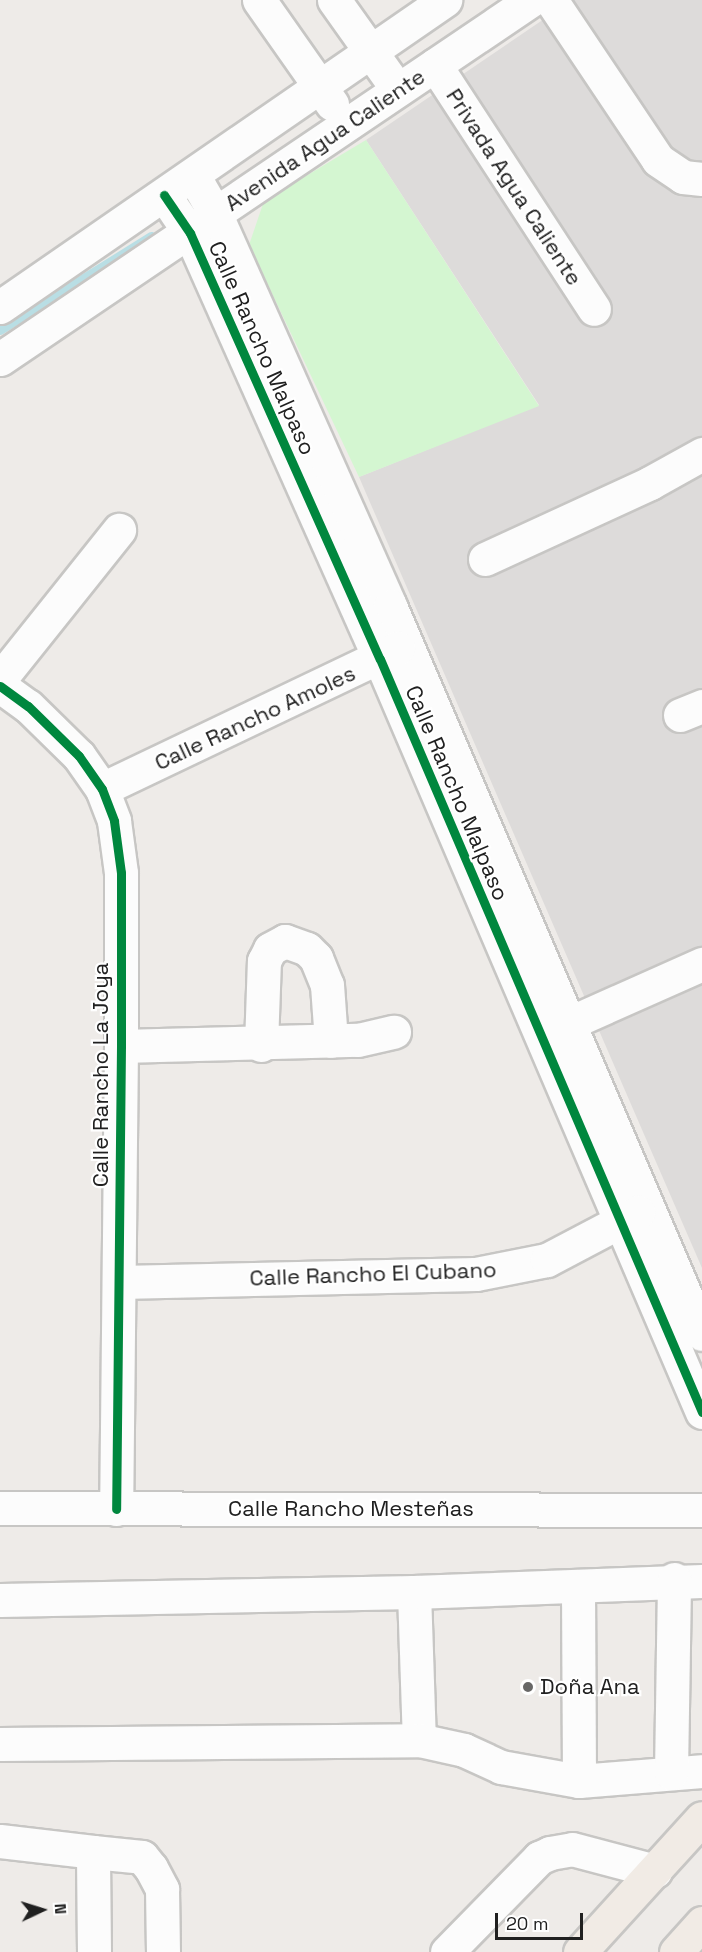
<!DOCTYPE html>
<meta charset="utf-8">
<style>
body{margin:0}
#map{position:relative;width:702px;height:1952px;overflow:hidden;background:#eeebe8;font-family:"Space Grotesk",sans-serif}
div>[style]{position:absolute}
.residential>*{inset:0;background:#dddbda}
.park>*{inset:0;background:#d4f6d1}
.stream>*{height:9px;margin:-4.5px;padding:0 4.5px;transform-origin:4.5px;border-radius:4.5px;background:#b9dee4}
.roads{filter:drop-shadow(2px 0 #c7c6c4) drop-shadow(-2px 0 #c7c6c4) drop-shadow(0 2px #c7c6c4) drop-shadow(0 -2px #c7c6c4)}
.minor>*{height:33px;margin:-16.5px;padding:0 16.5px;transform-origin:16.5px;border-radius:16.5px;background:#fcfcfc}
.major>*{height:33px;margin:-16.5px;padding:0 16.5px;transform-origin:16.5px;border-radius:16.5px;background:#f1ebe5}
.cycleway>*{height:9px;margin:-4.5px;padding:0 4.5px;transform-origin:4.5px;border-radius:4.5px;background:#00873e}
.dots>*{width:16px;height:16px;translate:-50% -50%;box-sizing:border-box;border:3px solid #fff;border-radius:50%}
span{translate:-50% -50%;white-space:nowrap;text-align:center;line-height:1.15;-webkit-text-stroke:4.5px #fff;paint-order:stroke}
.street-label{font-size:22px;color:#202020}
.poi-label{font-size:22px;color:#202020}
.left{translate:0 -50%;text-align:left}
.north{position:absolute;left:12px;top:1880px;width:60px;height:60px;-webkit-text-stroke:4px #fff;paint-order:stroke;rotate:86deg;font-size:16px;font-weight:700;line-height:24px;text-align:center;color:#202020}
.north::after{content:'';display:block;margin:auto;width:21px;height:27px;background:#202020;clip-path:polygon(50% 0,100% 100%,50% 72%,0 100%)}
.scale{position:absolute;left:495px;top:1913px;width:88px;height:27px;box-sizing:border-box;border:3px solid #202020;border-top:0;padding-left:8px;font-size:18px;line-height:21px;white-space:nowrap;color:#202020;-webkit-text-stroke:4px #fff;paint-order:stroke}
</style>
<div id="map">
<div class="residential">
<div style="clip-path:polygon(572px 0,702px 0,702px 1268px,359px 477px,539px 405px,366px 140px)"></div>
</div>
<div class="park">
<div style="clip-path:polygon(366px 140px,539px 406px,359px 477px,249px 245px,264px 201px)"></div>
</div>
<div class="stream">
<div style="left:0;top:330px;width:178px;rotate:-31.9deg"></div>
</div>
<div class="roads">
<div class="minor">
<div style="left:259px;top:0;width:127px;rotate:54.9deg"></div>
<div style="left:334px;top:0;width:110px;rotate:54.6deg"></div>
<div style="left:551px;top:0;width:192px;rotate:56.2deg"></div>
<div style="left:658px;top:160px;width:30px;rotate:34deg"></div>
<div style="left:683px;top:177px;width:19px;rotate:6deg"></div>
<div style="left:435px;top:65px;width:291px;rotate:56.9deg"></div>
<div style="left:193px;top:175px;width:46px;rotate:60.1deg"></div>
<div style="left:216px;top:215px;width:428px;rotate:66deg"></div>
<div style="left:390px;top:606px;width:792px;rotate:66.8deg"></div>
<div style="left:164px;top:195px;width:46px;rotate:55.6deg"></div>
<div style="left:190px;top:233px;width:466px;rotate:66deg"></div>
<div style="left:380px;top:659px;width:819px;rotate:66.85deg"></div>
<div style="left:0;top:307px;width:541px;rotate:-34.6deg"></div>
<div style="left:0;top:359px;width:641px;rotate:-34.06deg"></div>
<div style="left:485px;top:559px;width:182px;rotate:-24.7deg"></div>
<div style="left:650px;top:483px;width:60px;rotate:-29.1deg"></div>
<div style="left:0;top:679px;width:191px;rotate:-51.4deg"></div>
<div style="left:0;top:686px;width:34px;rotate:36deg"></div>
<div style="left:28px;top:706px;width:71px;rotate:44.4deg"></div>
<div style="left:79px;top:756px;width:40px;rotate:55.1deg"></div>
<div style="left:102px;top:789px;width:34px;rotate:69deg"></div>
<div style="left:114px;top:821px;width:52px;rotate:82.3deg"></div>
<div style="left:121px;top:873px;width:173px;rotate:90deg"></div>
<div style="left:121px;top:1046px;width:463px;rotate:90.6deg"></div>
<div style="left:680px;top:715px;width:24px;rotate:-22deg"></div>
<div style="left:102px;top:789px;width:328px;rotate:-25.5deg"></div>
<div style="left:547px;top:1033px;width:170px;rotate:-24deg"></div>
<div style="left:261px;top:1045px;width:84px;rotate:-88deg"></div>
<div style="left:264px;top:961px;width:13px;rotate:-63deg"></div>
<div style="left:270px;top:949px;width:17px;rotate:-28deg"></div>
<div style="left:285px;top:941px;width:23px;rotate:20deg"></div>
<div style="left:307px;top:949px;width:13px;rotate:45deg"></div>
<div style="left:316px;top:958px;width:29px;rotate:68deg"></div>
<div style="left:327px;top:985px;width:56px;rotate:85.9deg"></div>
<div style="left:121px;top:1046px;width:237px;rotate:-1.5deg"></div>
<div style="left:358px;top:1040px;width:37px;rotate:-13deg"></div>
<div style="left:120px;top:1282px;width:356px;rotate:-1.3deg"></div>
<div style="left:476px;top:1274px;width:72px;rotate:-11.2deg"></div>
<div style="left:547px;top:1260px;width:103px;rotate:-27.8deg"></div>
<div style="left:0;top:1508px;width:702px;rotate:0.16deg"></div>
<div style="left:578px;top:1587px;width:194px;rotate:89.7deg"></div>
<div style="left:414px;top:1592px;width:148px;rotate:88.1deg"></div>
<div style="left:0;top:1600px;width:414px;rotate:-1.1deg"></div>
<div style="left:414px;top:1592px;width:288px;rotate:-2.2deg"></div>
<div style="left:0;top:1744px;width:419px;rotate:-0.5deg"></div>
<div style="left:419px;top:1740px;width:46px;rotate:12.5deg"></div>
<div style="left:464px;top:1750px;width:41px;rotate:24.7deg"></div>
<div style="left:501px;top:1767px;width:79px;rotate:10.2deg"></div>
<div style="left:579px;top:1781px;width:123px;rotate:-4.6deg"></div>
<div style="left:671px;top:1773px;width:194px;rotate:-89.1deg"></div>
<div style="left:0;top:1841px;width:94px;rotate:6.7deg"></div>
<div style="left:94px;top:1952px;width:100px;rotate:-90.6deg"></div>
<div style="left:93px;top:1852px;width:49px;rotate:5.8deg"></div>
<div style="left:142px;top:1857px;width:14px;rotate:51deg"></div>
<div style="left:151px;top:1868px;width:24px;rotate:62deg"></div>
<div style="left:162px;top:1889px;width:63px;rotate:89.1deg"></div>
<div style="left:447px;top:1952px;width:132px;rotate:-45.6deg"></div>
<div style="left:539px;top:1858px;width:12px;rotate:-24deg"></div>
<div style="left:550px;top:1853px;width:22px;rotate:-10deg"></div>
<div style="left:572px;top:1849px;width:86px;rotate:14.8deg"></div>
</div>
<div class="major">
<div style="left:580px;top:1952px;width:181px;rotate:-47.7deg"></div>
<div style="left:676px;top:1952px;width:39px;rotate:-48deg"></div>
</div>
</div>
<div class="cycleway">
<div style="left:164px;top:195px;width:46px;rotate:55.6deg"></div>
<div style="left:190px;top:233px;width:466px;rotate:66deg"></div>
<div style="left:380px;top:659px;width:819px;rotate:66.85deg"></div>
<div style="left:0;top:686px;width:34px;rotate:36deg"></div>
<div style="left:28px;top:706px;width:71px;rotate:44.4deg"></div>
<div style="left:79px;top:756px;width:40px;rotate:55.1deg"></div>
<div style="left:102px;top:789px;width:34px;rotate:69deg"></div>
<div style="left:114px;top:821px;width:52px;rotate:82.3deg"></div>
<div style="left:121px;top:873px;width:173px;rotate:90deg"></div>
<div style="left:121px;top:1046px;width:463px;rotate:90.6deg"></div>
</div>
<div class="dots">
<div style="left:528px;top:1687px;background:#686766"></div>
</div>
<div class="street-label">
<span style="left:325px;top:140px;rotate:-34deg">Avenida Agua Caliente</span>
<span style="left:514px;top:187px;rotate:57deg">Privada Agua Caliente</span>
<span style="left:262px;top:348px;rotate:66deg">Calle Rancho Malpaso</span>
<span style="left:255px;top:718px;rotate:-25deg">Calle Rancho Amoles</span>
<span style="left:457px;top:793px;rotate:67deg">Calle Rancho Malpaso</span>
<span style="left:101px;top:1075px;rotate:-90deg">Calle Rancho La Joya</span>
<span style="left:373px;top:1274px;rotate:-2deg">Calle Rancho El Cubano</span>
<span style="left:351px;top:1509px">Calle Rancho Mesteñas</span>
</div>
<div class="poi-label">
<span class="left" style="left:540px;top:1687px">Doña Ana</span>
</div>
<div class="north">N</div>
<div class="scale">20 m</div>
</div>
